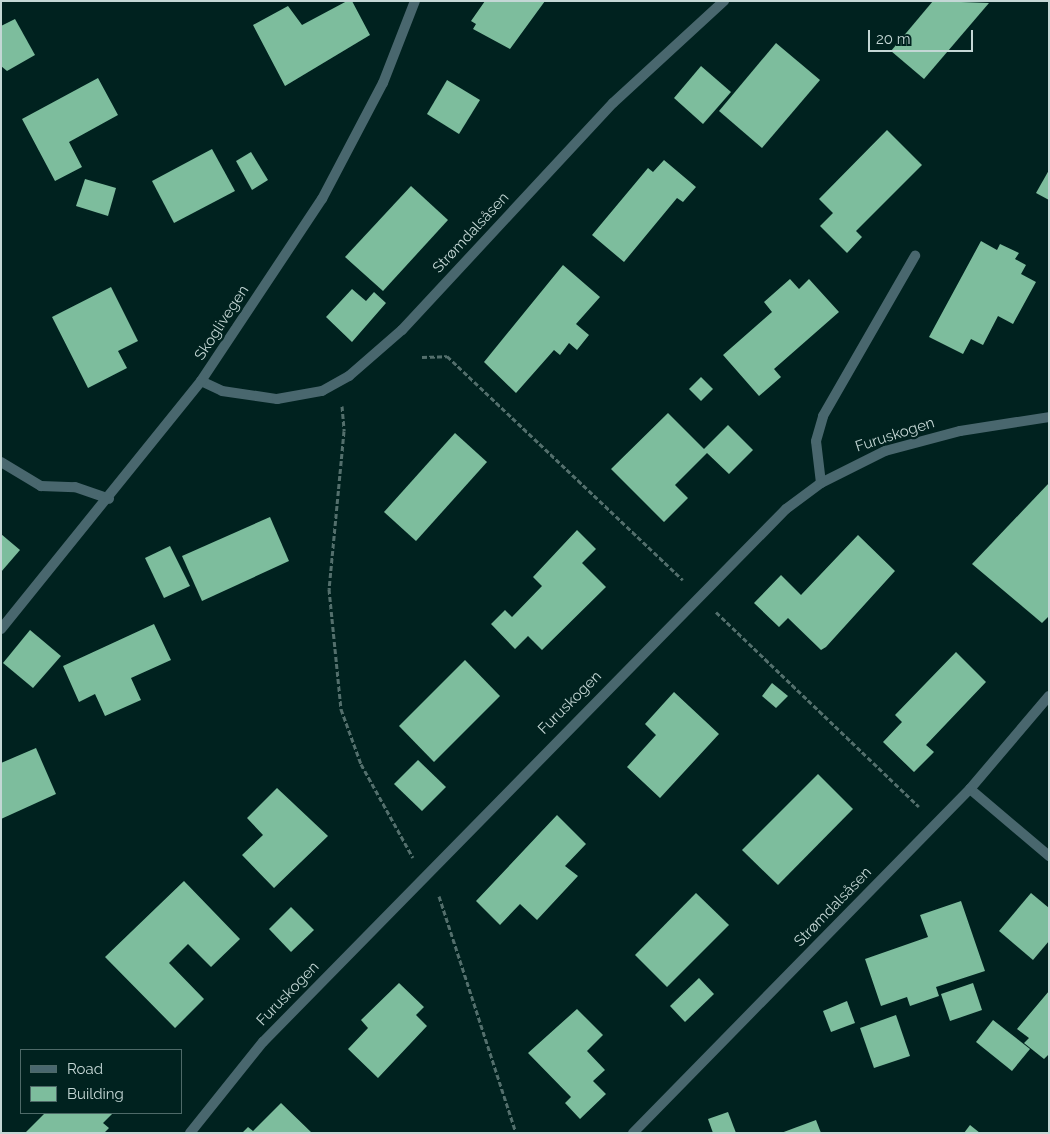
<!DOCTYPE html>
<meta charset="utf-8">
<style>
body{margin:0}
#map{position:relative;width:1050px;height:1134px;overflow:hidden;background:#00221f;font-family:Raleway,sans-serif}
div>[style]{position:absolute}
.building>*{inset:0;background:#7dbd9d}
.path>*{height:3px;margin-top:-1.5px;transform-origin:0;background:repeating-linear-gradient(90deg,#536f6c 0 5px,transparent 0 7.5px)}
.service>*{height:10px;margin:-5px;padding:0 5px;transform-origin:5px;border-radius:5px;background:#49676e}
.minor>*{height:10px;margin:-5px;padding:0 5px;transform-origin:5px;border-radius:5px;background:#49676e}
.tertiary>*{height:10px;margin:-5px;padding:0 5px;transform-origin:5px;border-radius:5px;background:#49676e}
span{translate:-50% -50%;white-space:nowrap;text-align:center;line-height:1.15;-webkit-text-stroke:5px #00221f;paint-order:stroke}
.street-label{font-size:15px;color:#c4d7d5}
.frame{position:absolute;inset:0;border:2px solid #c4d7d5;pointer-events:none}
.legend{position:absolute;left:20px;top:1049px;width:162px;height:65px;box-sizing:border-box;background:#00221f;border:1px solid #4e6a68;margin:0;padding:6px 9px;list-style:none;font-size:15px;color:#c4d7d5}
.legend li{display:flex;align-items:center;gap:10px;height:25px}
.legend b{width:25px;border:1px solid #4e6a68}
.scale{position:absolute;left:868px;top:30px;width:105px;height:22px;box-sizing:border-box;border:2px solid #c4d7d5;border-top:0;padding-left:6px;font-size:15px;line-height:18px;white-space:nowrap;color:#c4d7d5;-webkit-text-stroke:4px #00221f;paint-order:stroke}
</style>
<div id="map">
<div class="building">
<div style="clip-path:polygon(347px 1px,352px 1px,370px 35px,285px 86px,253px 25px,288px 6px,302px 25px)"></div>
<div style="clip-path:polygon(485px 1px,545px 1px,510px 49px,473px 29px,476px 24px,471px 21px)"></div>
<div style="clip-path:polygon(933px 1px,989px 3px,924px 79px,891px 51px)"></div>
<div style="clip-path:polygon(15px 19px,35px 55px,7px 71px,1px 66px,1px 26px)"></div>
<div style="clip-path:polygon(776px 43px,820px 80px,762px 148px,719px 111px)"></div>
<div style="clip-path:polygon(701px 66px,731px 92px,703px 124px,674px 98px)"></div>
<div style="clip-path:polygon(98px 78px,118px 115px,69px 142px,82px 167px,55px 181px,22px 119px)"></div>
<div style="clip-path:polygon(447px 80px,480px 100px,459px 134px,427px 114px)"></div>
<div style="clip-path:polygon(887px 130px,922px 165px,856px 231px,862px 237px,847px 253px,820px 226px,833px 213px,819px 199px)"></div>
<div style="clip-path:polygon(212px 149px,235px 191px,174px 223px,152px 181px)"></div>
<div style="clip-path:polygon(251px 152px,268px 180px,252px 190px,236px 161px)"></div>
<div style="clip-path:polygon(664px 160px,696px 187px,683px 202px,677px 198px,624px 262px,592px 235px,648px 168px,653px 172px)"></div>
<div style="clip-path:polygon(1049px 170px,1049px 200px,1036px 193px)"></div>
<div style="clip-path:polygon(85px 179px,116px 188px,108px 216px,76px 206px)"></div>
<div style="clip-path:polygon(411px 186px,448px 220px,383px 291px,345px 257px)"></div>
<div style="clip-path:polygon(981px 241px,997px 250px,1000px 244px,1019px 253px,1015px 259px,1026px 265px,1021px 274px,1036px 282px,1013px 324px,998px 316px,983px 345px,971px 339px,963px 354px,929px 337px)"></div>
<div style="clip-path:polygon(563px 265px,600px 297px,576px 324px,589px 335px,577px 350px,569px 343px,560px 355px,554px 350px,516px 393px,484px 362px)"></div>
<div style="clip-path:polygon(790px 279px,799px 289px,809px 279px,839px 312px,774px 369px,781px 377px,759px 396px,723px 355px,772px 312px,764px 302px)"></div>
<div style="clip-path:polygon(111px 287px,138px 341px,118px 351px,127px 368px,88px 388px,52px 317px)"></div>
<div style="clip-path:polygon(352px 289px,366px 301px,374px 292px,386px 303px,352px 342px,326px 317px)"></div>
<div style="clip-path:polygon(701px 377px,713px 389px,701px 401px,689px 389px)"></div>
<div style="clip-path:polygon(668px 413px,704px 449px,728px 425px,753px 450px,729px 474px,707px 453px,675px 485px,688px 498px,664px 522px,611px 469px)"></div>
<div style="clip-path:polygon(455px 433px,487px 462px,416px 541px,384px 512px)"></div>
<div style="clip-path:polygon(1049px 483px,1049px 616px,1042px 623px,972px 564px)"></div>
<div style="clip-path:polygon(270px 517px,289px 561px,202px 601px,182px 556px)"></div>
<div style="clip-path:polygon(577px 530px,596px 549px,582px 563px,606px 587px,542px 650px,528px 636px,515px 649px,491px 624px,505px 610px,512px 617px,542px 586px,533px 577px)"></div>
<div style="clip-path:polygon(1px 534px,20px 550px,1px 572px)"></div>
<div style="clip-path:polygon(858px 535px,895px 571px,826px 647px,821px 650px,788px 618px,779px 627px,754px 603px,781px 575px,801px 595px)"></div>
<div style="clip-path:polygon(170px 546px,190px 586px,164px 598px,145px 558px)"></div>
<div style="clip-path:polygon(154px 624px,171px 660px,131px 678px,141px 700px,105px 716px,95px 694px,79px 702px,63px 666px)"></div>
<div style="clip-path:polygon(30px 630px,61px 656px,33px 688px,3px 663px)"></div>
<div style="clip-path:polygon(956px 652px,986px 682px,926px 745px,934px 752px,914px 772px,883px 742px,902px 722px,895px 715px)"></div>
<div style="clip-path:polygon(465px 660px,500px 696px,434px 762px,399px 726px)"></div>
<div style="clip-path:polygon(772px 683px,788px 696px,776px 708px,762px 696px)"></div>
<div style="clip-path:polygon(674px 692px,719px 734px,660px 798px,627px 767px,656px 735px,645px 724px)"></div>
<div style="clip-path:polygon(36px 748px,56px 794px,1px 819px,1px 763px)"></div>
<div style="clip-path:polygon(418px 760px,446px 787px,422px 811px,394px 784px)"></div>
<div style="clip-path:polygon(818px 774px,853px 809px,778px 885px,742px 850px)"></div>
<div style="clip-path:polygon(277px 788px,328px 836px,274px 888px,242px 855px,263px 835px,247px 818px)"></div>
<div style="clip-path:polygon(557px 815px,586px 844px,565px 866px,578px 876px,537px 920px,520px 904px,500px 925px,476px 901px)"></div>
<div style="clip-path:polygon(184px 881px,240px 939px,211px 967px,188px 944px,169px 963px,204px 999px,175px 1028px,105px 957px)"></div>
<div style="clip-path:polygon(696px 893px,729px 925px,667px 987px,635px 955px)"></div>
<div style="clip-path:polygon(1031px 893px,1049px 908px,1049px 941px,1033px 960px,999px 931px)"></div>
<div style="clip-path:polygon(961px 901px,985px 971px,936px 987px,939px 996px,910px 1006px,907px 997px,881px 1006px,865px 959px,928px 937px,920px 915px)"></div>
<div style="clip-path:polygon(291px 907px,314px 930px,291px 952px,269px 929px)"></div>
<div style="clip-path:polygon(699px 978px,714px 994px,685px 1022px,670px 1006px)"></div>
<div style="clip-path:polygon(399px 983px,424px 1007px,416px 1015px,427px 1026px,378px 1078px,348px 1049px,368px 1028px,361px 1020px)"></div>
<div style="clip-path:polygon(973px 983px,982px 1010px,950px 1021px,941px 994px)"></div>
<div style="clip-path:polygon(1049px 991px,1049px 1054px,1044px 1059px,1024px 1043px,1029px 1038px,1017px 1029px)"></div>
<div style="clip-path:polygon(847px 1001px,855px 1023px,831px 1032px,823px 1011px)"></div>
<div style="clip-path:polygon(577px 1009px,603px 1035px,587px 1051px,605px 1070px,593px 1081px,606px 1094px,580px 1119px,565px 1103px,571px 1097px,528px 1053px)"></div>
<div style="clip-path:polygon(896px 1015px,910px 1056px,874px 1068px,860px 1028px)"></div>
<div style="clip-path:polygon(993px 1020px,1030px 1049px,1012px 1071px,976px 1042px)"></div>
<div style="clip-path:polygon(281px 1103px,312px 1133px,242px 1133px,248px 1127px,253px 1131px)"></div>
<div style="clip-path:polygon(728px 1112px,736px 1133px,713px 1133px,708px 1119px)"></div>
<div style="clip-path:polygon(45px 1113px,113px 1113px,103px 1123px,109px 1128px,104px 1133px,25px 1133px)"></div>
<div style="clip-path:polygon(816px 1120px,821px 1133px,781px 1133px)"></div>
<div style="clip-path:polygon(970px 1125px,980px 1133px,964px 1133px)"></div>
</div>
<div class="path">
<div style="left:422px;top:357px;width:25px;rotate:-2deg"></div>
<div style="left:447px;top:356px;width:325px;rotate:43.5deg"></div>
<div style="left:342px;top:406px;width:25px;rotate:85deg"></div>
<div style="left:344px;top:431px;width:159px;rotate:95.4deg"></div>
<div style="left:329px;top:589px;width:121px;rotate:84.3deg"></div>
<div style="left:341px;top:709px;width:59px;rotate:70deg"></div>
<div style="left:361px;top:764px;width:107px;rotate:61deg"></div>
<div style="left:716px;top:612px;width:281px;rotate:43.8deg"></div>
<div style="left:439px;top:896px;width:249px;rotate:72deg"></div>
</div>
<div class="service">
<div style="left:1px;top:462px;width:47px;rotate:31deg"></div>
<div style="left:41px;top:486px;width:34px;rotate:2deg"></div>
<div style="left:75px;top:487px;width:36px;rotate:19deg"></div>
</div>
<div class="minor">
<div style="left:201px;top:381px;width:23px;rotate:25deg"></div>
<div style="left:222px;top:391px;width:56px;rotate:8.3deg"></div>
<div style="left:277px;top:399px;width:46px;rotate:-10.1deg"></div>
<div style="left:322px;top:391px;width:31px;rotate:-29deg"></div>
<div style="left:349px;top:376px;width:70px;rotate:-41deg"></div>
<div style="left:402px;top:330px;width:310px;rotate:-47.1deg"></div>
<div style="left:613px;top:103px;width:151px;rotate:-42.6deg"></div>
<div style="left:821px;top:483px;width:42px;rotate:-96.8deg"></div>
<div style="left:816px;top:441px;width:26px;rotate:-74deg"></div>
<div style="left:823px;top:416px;width:185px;rotate:-60.1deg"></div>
<div style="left:970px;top:789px;width:104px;rotate:40.3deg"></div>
<div style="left:190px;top:1133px;width:117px;rotate:-51.3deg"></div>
<div style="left:263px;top:1042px;width:747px;rotate:-45.54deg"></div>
<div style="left:786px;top:509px;width:44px;rotate:-36.6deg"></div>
<div style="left:821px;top:483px;width:72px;rotate:-26.6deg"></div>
<div style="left:885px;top:451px;width:78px;rotate:-14.9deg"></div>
<div style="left:960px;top:431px;width:90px;rotate:-8.9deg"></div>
<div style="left:633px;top:1133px;width:482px;rotate:-45.6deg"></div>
<div style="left:970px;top:789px;width:122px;rotate:-49.7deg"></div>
</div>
<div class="tertiary">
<div style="left:1px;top:629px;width:319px;rotate:-51.1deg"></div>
<div style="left:201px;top:381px;width:219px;rotate:-56.4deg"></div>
<div style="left:322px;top:199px;width:131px;rotate:-62.3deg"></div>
<div style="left:383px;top:83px;width:88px;rotate:-68.7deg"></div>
</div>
<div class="street-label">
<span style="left:471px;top:233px;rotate:-47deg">Strømdalsåsen</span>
<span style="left:222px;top:323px;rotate:-57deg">Skoglivegen</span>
<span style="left:895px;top:435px;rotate:-18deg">Furuskogen</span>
<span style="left:570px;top:703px;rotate:-45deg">Furuskogen</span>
<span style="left:833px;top:907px;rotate:-46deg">Strømdalsåsen</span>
<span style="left:288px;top:994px;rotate:-46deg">Furuskogen</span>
</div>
<div class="frame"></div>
<ul class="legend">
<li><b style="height:6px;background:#49676e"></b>Road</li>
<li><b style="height:14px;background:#7dbd9d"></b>Building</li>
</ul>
<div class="scale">20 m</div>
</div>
